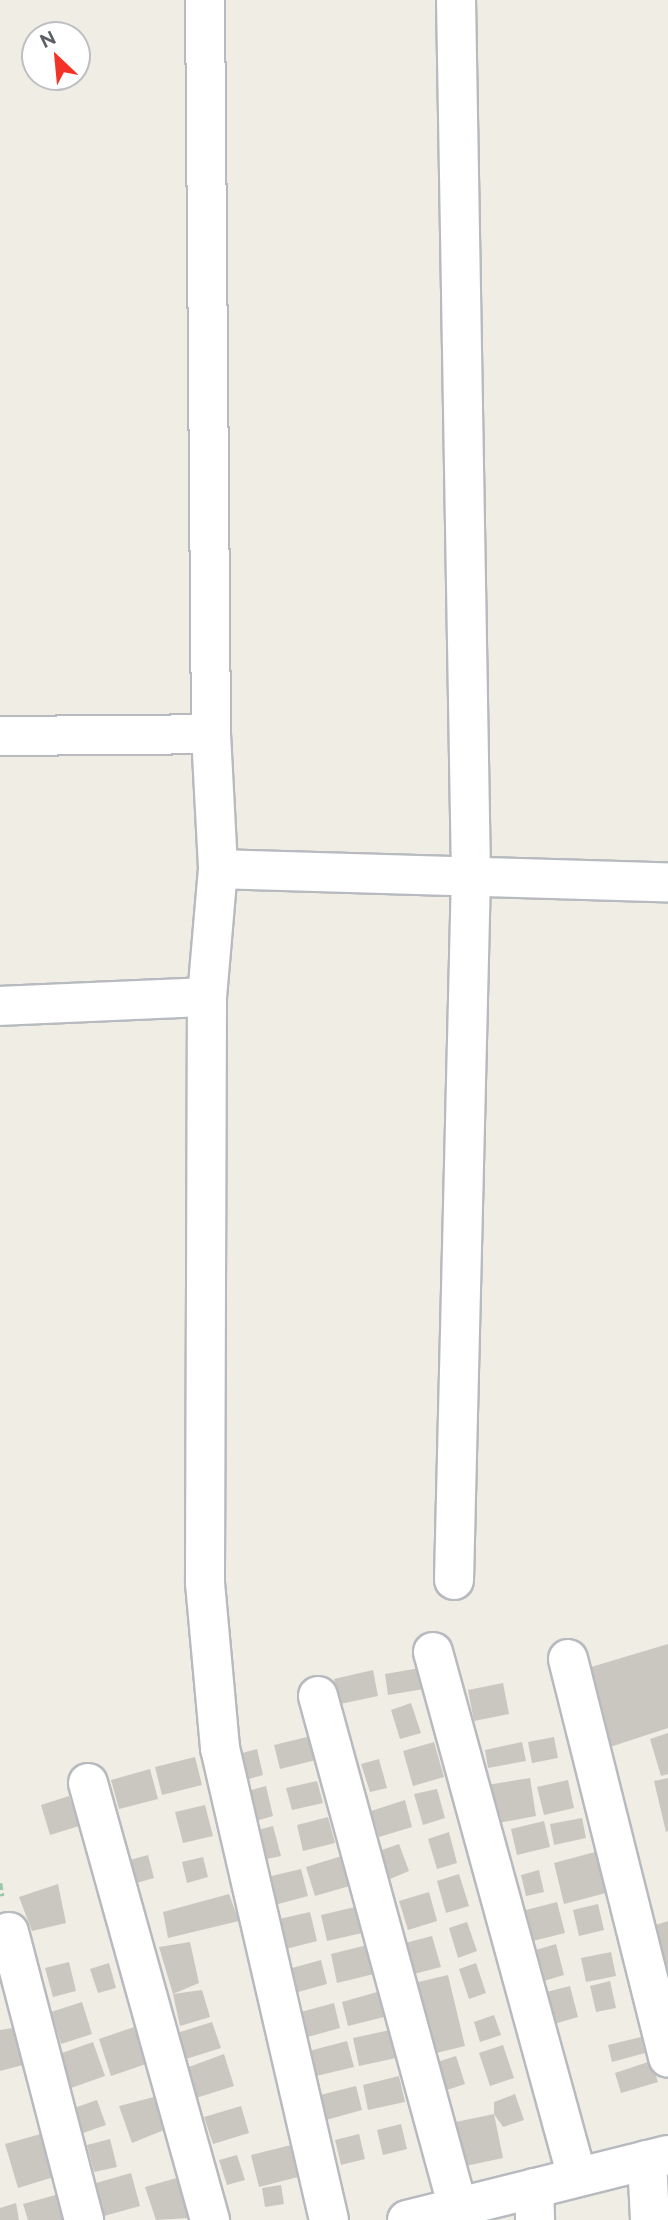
<!DOCTYPE html>
<style>
body{margin:0}
#map{position:relative;width:668px;height:2220px;overflow:hidden;background:#efede4;font-family:Raleway,sans-serif}
div>[style]{position:absolute}
.building>*{inset:0;background:#cac7c1}
.path>*{height:4.5px;margin-top:-2.25px;transform-origin:0;background:repeating-linear-gradient(90deg,#97caa5 0 7px,transparent 0 10.5px)}
.roads{filter:drop-shadow(2px 0 #b7babf) drop-shadow(-2px 0 #b7babf) drop-shadow(0 2px #b7babf) drop-shadow(0 -2px #b7babf)}
.minor>*{height:38px;margin:-19px;padding:0 19px;transform-origin:19px;border-radius:19px;background:#fff}
.secondary>*{height:38px;margin:-19px;padding:0 19px;transform-origin:19px;border-radius:19px;background:#fff}
span{translate:-50% -50%;white-space:nowrap;text-align:center;line-height:1.15;-webkit-text-stroke:5px #fff;paint-order:stroke}
.north{position:absolute;left:21px;top:21px;width:70px;height:70px;box-sizing:border-box;background:#fff;border:2px solid #bebfc2;border-radius:50%;rotate:334deg;font-size:19px;font-weight:700;line-height:28px;text-align:center;color:#5c6066}
.north::after{content:'';display:block;margin:auto;width:24px;height:32px;background:#f33327;clip-path:polygon(50% 0,100% 100%,50% 72%,0 100%)}
</style>
<div id="map">
<div class="building">
<div style="clip-path:polygon(668px 1644px,668px 1728px,610px 1747px,591px 1667px)"></div>
<div style="clip-path:polygon(420px 1668px,424px 1689px,388px 1695px,385px 1674px)"></div>
<div style="clip-path:polygon(373px 1670px,378px 1696px,340px 1704px,334px 1679px)"></div>
<div style="clip-path:polygon(503px 1683px,509px 1714px,474px 1721px,468px 1690px)"></div>
<div style="clip-path:polygon(411px 1703px,421px 1733px,400px 1739px,391px 1710px)"></div>
<div style="clip-path:polygon(668px 1733px,668px 1774px,661px 1776px,650px 1739px)"></div>
<div style="clip-path:polygon(311px 1736px,316px 1760px,280px 1769px,274px 1745px)"></div>
<div style="clip-path:polygon(554px 1737px,558px 1758px,532px 1763px,528px 1742px)"></div>
<div style="clip-path:polygon(434px 1742px,444px 1777px,413px 1786px,403px 1751px)"></div>
<div style="clip-path:polygon(522px 1742px,526px 1761px,488px 1768px,485px 1750px)"></div>
<div style="clip-path:polygon(257px 1749px,263px 1775px,242px 1781px,235px 1755px)"></div>
<div style="clip-path:polygon(195px 1757px,202px 1785px,162px 1795px,155px 1767px)"></div>
<div style="clip-path:polygon(379px 1759px,387px 1788px,370px 1792px,361px 1764px)"></div>
<div style="clip-path:polygon(150px 1769px,158px 1799px,119px 1809px,111px 1780px)"></div>
<div style="clip-path:polygon(530px 1778px,536px 1816px,493px 1824px,487px 1785px)"></div>
<div style="clip-path:polygon(668px 1778px,668px 1831px,666px 1832px,654px 1781px)"></div>
<div style="clip-path:polygon(568px 1780px,574px 1808px,544px 1815px,537px 1787px)"></div>
<div style="clip-path:polygon(317px 1781px,323px 1803px,292px 1810px,286px 1788px)"></div>
<div style="clip-path:polygon(266px 1786px,273px 1816px,252px 1822px,244px 1792px)"></div>
<div style="clip-path:polygon(437px 1789px,445px 1818px,423px 1825px,414px 1794px)"></div>
<div style="clip-path:polygon(69px 1796px,79px 1826px,50px 1835px,41px 1805px)"></div>
<div style="clip-path:polygon(405px 1800px,412px 1827px,379px 1837px,371px 1811px)"></div>
<div style="clip-path:polygon(205px 1805px,213px 1836px,183px 1843px,175px 1812px)"></div>
<div style="clip-path:polygon(328px 1817px,335px 1843px,303px 1851px,297px 1825px)"></div>
<div style="clip-path:polygon(582px 1818px,586px 1838px,554px 1845px,550px 1824px)"></div>
<div style="clip-path:polygon(544px 1821px,550px 1847px,517px 1855px,511px 1829px)"></div>
<div style="clip-path:polygon(273px 1826px,281px 1856px,257px 1861px,250px 1832px)"></div>
<div style="clip-path:polygon(449px 1832px,457px 1863px,437px 1869px,428px 1839px)"></div>
<div style="clip-path:polygon(399px 1844px,409px 1871px,390px 1879px,379px 1851px)"></div>
<div style="clip-path:polygon(595px 1852px,606px 1893px,564px 1904px,554px 1863px)"></div>
<div style="clip-path:polygon(148px 1855px,154px 1878px,126px 1886px,119px 1863px)"></div>
<div style="clip-path:polygon(345px 1855px,353px 1885px,315px 1896px,306px 1867px)"></div>
<div style="clip-path:polygon(203px 1857px,208px 1877px,187px 1883px,182px 1862px)"></div>
<div style="clip-path:polygon(301px 1869px,308px 1896px,271px 1906px,263px 1878px)"></div>
<div style="clip-path:polygon(539px 1870px,544px 1892px,526px 1896px,521px 1875px)"></div>
<div style="clip-path:polygon(459px 1874px,469px 1906px,446px 1913px,437px 1881px)"></div>
<div style="clip-path:polygon(58px 1884px,66px 1923px,32px 1931px,19px 1897px)"></div>
<div style="clip-path:polygon(429px 1892px,437px 1921px,408px 1930px,399px 1901px)"></div>
<div style="clip-path:polygon(229px 1894px,239px 1921px,168px 1938px,163px 1912px)"></div>
<div style="clip-path:polygon(557px 1902px,565px 1933px,533px 1941px,526px 1910px)"></div>
<div style="clip-path:polygon(598px 1904px,604px 1930px,579px 1936px,573px 1910px)"></div>
<div style="clip-path:polygon(355px 1907px,362px 1933px,327px 1941px,321px 1915px)"></div>
<div style="clip-path:polygon(310px 1912px,317px 1941px,282px 1950px,275px 1920px)"></div>
<div style="clip-path:polygon(668px 1921px,668px 2001px,644px 1929px)"></div>
<div style="clip-path:polygon(467px 1922px,477px 1951px,458px 1958px,449px 1928px)"></div>
<div style="clip-path:polygon(432px 1936px,441px 1967px,414px 1974px,405px 1943px)"></div>
<div style="clip-path:polygon(190px 1942px,199px 1983px,173px 1994px,159px 1947px)"></div>
<div style="clip-path:polygon(556px 1944px,564px 1975px,544px 1981px,536px 1950px)"></div>
<div style="clip-path:polygon(367px 1945px,374px 1974px,337px 1983px,331px 1954px)"></div>
<div style="clip-path:polygon(611px 1952px,616px 1976px,586px 1982px,581px 1958px)"></div>
<div style="clip-path:polygon(321px 1960px,327px 1984px,291px 1994px,285px 1970px)"></div>
<div style="clip-path:polygon(69px 1962px,76px 1991px,53px 1997px,45px 1968px)"></div>
<div style="clip-path:polygon(109px 1963px,116px 1988px,98px 1993px,90px 1969px)"></div>
<div style="clip-path:polygon(476px 1963px,486px 1993px,469px 1999px,459px 1969px)"></div>
<div style="clip-path:polygon(448px 1975px,465px 2046px,432px 2054px,414px 1983px)"></div>
<div style="clip-path:polygon(610px 1981px,616px 2008px,596px 2012px,590px 1986px)"></div>
<div style="clip-path:polygon(570px 1986px,578px 2017px,554px 2024px,546px 1992px)"></div>
<div style="clip-path:polygon(202px 1990px,210px 2017px,180px 2026px,173px 1994px)"></div>
<div style="clip-path:polygon(377px 1992px,384px 2017px,348px 2026px,342px 2002px)"></div>
<div style="clip-path:polygon(82px 2002px,92px 2034px,61px 2044px,51px 2012px)"></div>
<div style="clip-path:polygon(334px 2003px,340px 2028px,304px 2038px,297px 2013px)"></div>
<div style="clip-path:polygon(494px 2015px,501px 2035px,480px 2042px,474px 2022px)"></div>
<div style="clip-path:polygon(212px 2022px,221px 2048px,186px 2059px,177px 2033px)"></div>
<div style="clip-path:polygon(137px 2026px,149px 2063px,111px 2076px,99px 2039px)"></div>
<div style="clip-path:polygon(13px 2028px,23px 2065px,0 2071px,0 2030px)"></div>
<div style="clip-path:polygon(390px 2030px,396px 2058px,359px 2066px,353px 2038px)"></div>
<div style="clip-path:polygon(641px 2037px,645px 2053px,612px 2062px,608px 2045px)"></div>
<div style="clip-path:polygon(347px 2041px,354px 2067px,316px 2076px,309px 2051px)"></div>
<div style="clip-path:polygon(93px 2042px,105px 2076px,71px 2088px,59px 2054px)"></div>
<div style="clip-path:polygon(503px 2045px,514px 2078px,490px 2086px,479px 2053px)"></div>
<div style="clip-path:polygon(224px 2054px,234px 2086px,196px 2098px,186px 2068px)"></div>
<div style="clip-path:polygon(456px 2056px,465px 2084px,447px 2090px,437px 2062px)"></div>
<div style="clip-path:polygon(651px 2061px,658px 2082px,621px 2093px,615px 2073px)"></div>
<div style="clip-path:polygon(399px 2076px,405px 2102px,368px 2110px,363px 2085px)"></div>
<div style="clip-path:polygon(356px 2086px,362px 2110px,326px 2120px,320px 2095px)"></div>
<div style="clip-path:polygon(515px 2094px,524px 2120px,503px 2127px,494px 2114px,494px 2102px)"></div>
<div style="clip-path:polygon(154px 2097px,164px 2130px,132px 2143px,119px 2106px)"></div>
<div style="clip-path:polygon(97px 2100px,106px 2125px,83px 2133px,74px 2108px)"></div>
<div style="clip-path:polygon(241px 2106px,249px 2133px,213px 2144px,204px 2117px)"></div>
<div style="clip-path:polygon(494px 2114px,503px 2158px,461px 2167px,451px 2123px)"></div>
<div style="clip-path:polygon(401px 2124px,407px 2149px,383px 2155px,377px 2130px)"></div>
<div style="clip-path:polygon(44px 2133px,57px 2176px,18px 2188px,5px 2144px)"></div>
<div style="clip-path:polygon(359px 2134px,365px 2159px,341px 2165px,335px 2140px)"></div>
<div style="clip-path:polygon(110px 2139px,117px 2167px,94px 2172px,87px 2145px)"></div>
<div style="clip-path:polygon(291px 2145px,298px 2177px,259px 2187px,251px 2155px)"></div>
<div style="clip-path:polygon(237px 2155px,245px 2180px,227px 2185px,219px 2160px)"></div>
<div style="clip-path:polygon(131px 2173px,140px 2206px,104px 2216px,96px 2183px)"></div>
<div style="clip-path:polygon(180px 2177px,190px 2218px,156px 2220px,145px 2187px)"></div>
<div style="clip-path:polygon(281px 2185px,284px 2204px,265px 2207px,262px 2188px)"></div>
<div style="clip-path:polygon(59px 2194px,66px 2220px,28px 2220px,23px 2204px)"></div>
<div style="clip-path:polygon(16px 2203px,19px 2220px,0 2220px,0 2208px)"></div>
</div>
<div class="path">
<div style="left:0;top:1883px;width:13px;rotate:81deg"></div>
</div>
<div class="roads">
<div class="minor">
<div style="left:205px;top:0;width:734px;rotate:89.53deg"></div>
<div style="left:0;top:736px;width:211px;rotate:-0.5deg"></div>
<div style="left:211px;top:734px;width:135px;rotate:87deg"></div>
<div style="left:207px;top:997px;width:586px;rotate:90.2deg"></div>
<div style="left:205px;top:1583px;width:166px;rotate:84.8deg"></div>
<div style="left:220px;top:1748px;width:484px;rotate:77deg"></div>
<div style="left:0;top:1006px;width:207px;rotate:-2.5deg"></div>
<div style="left:207px;top:997px;width:128px;rotate:-85.1deg"></div>
<div style="left:218px;top:869px;width:450px;rotate:1.7deg"></div>
<div style="left:454px;top:1580px;width:704px;rotate:-88.62deg"></div>
<div style="left:471px;top:876px;width:876px;rotate:-90.98deg"></div>
<div style="left:433px;top:1652px;width:544px;rotate:74.66deg"></div>
<div style="left:568px;top:1659px;width:411px;rotate:75.9deg"></div>
<div style="left:318px;top:1696px;width:531px;rotate:74.71deg"></div>
<div style="left:88px;top:1783px;width:454px;rotate:74.4deg"></div>
<div style="left:9px;top:1932px;width:298px;rotate:75.4deg"></div>
<div style="left:647px;top:2160px;width:60px;rotate:87.1deg"></div>
<div style="left:534px;top:2188px;width:32px;rotate:88deg"></div>
</div>
<div class="secondary">
<div style="left:407px;top:2220px;width:269px;rotate:-14deg"></div>
</div>
</div>
<div class="north">N</div>
</div>
